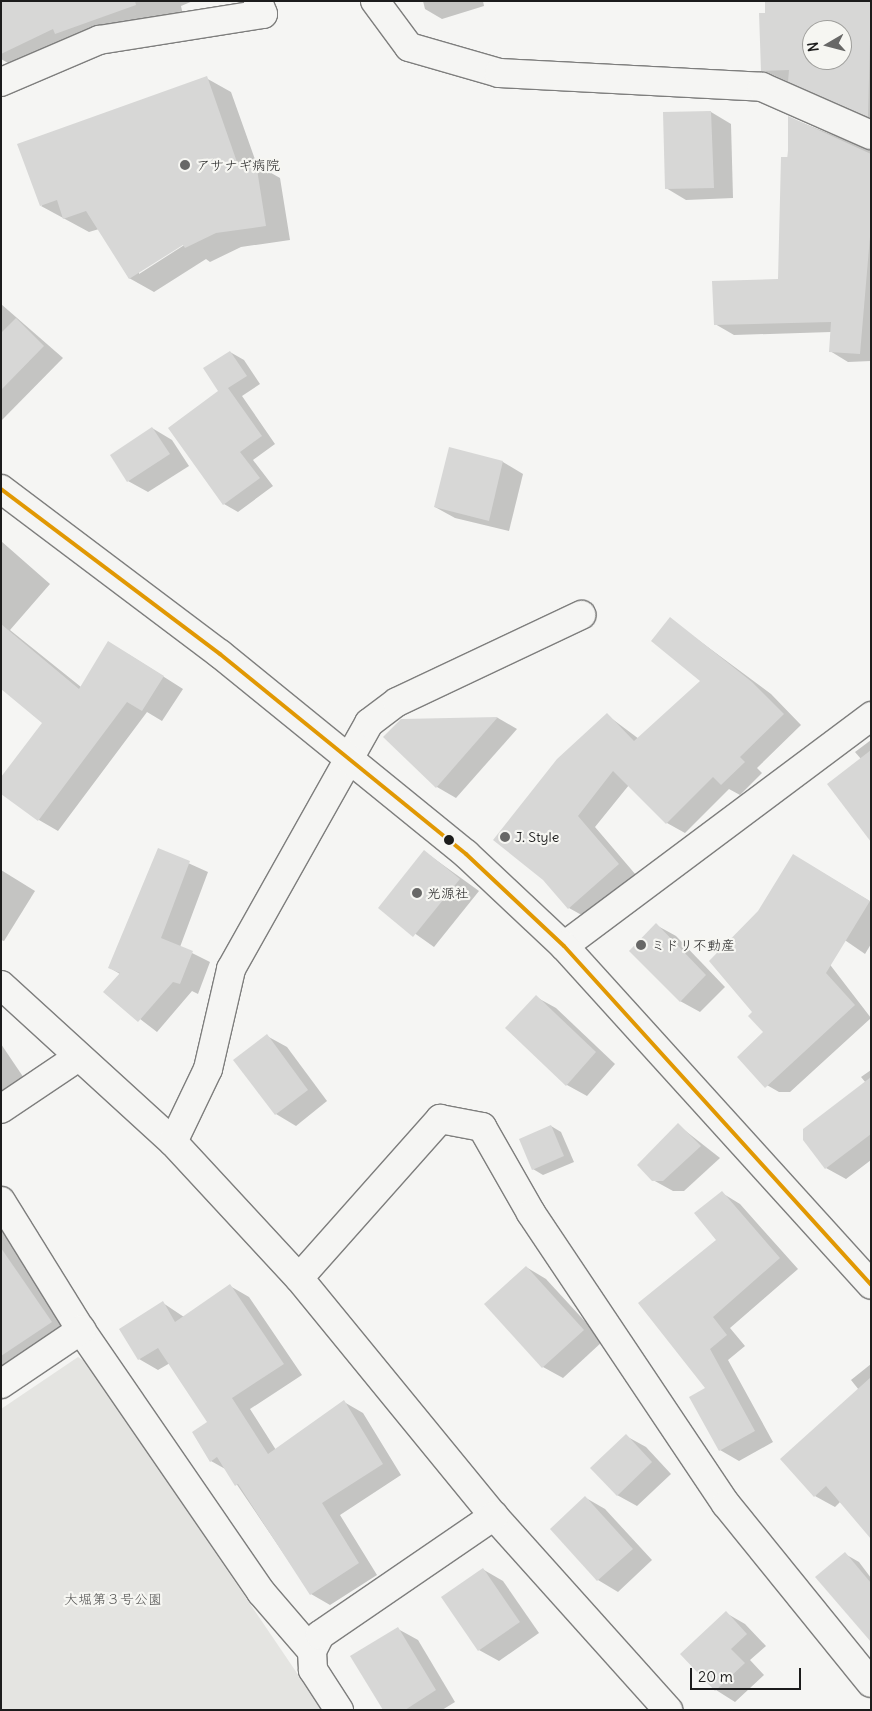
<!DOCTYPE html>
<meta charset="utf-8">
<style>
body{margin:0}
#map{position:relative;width:872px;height:1711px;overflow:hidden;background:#f5f5f3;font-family:Delius,"Klee One",sans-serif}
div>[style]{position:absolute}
.green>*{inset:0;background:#e4e4e1}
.shadow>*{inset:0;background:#0003}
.building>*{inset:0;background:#d7d7d6}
.roads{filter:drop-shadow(1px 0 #7e7e7d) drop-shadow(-1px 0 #7e7e7d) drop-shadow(0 1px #7e7e7d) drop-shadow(0 -1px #7e7e7d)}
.street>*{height:28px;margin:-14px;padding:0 14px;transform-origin:14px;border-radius:14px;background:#f5f5f3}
.highway>*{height:28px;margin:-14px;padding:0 14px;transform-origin:14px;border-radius:14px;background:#f5f5f3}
.bus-1>*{height:4px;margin:-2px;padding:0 2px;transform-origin:2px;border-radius:2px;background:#e19803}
.dots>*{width:14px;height:14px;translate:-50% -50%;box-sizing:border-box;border:2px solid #f6f6f2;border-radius:50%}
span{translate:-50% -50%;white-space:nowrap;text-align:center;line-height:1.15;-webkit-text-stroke:4.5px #f6f6f2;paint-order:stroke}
.poi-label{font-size:14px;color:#1c1c1c}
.left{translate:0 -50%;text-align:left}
.park-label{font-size:14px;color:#545453}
.frame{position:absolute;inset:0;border:2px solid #1c1c1c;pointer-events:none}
.north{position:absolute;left:802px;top:20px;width:50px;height:50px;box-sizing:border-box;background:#f6f6f2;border:1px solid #9f9f9c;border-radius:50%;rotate:262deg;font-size:14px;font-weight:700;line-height:20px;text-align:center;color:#1c1c1c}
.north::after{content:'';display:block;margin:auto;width:18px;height:22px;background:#686867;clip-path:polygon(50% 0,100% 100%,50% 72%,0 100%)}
.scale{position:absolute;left:690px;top:1668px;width:111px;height:22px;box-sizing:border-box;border:2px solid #1c1c1c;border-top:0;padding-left:6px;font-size:15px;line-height:18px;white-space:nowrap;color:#1c1c1c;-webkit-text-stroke:4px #f6f6f2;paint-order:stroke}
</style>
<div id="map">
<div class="green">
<div style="clip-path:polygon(78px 1357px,86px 1362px,322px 1710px,1px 1710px,1px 1409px)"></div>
</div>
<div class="shadow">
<div style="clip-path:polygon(1px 1px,193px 1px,181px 6px,185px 24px,15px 67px,1px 59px)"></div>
<div style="clip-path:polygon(423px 1px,483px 1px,484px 6px,442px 19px,425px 9px)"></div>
<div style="clip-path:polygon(evenodd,871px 1px,871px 119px,762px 70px,767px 14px,871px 1px,812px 30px,842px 30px,842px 60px,812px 60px,812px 30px)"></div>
<div style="clip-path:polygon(evenodd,206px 78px,231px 92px,257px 165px,280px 178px,290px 240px,241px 247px,210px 262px,206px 259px,154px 292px,129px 278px,99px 229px,89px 232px,41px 206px,206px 78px,188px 240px,189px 242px,139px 274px,139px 271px,188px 240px)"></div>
<div style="clip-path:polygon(711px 112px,731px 124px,733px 198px,686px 200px,666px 188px,664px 113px)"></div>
<div style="clip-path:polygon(790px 118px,871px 150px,871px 361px,848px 362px,830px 351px,831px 332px,734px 335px,715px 324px,780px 280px)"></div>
<div style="clip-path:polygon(1px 304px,63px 358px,1px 421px)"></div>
<div style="clip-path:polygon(230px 352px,244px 360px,260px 384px,242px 396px,275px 444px,253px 460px,273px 486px,238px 512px,224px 504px,219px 391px)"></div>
<div style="clip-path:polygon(152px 428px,172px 440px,189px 466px,148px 492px,128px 481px)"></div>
<div style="clip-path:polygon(450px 449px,503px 462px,523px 474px,509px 531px,455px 518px,435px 507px)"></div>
<div style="clip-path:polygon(1px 541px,50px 584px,10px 630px,81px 687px,128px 654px,183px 689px,162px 721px,147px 712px,58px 831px,39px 820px,43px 723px,1px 688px)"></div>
<div style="clip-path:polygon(670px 619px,771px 694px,801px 725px,757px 768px,762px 773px,740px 795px,729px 789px,685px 833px,667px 823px,629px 785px,595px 827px,636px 875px,587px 918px,569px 908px,544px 879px,607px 715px,639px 739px,702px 681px)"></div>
<div style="clip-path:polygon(498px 718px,517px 729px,456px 798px,437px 787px,401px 720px)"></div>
<div style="clip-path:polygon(871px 740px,871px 840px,861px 759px,855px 752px)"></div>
<div style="clip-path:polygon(159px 850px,208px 872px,180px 947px,210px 962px,198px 994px,192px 991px,157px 1032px,105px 992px,120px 974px,110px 968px)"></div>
<div style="clip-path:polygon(425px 852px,479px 891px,434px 947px,379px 908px)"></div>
<div style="clip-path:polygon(813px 867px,871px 902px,871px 944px,865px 954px,772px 890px)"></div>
<div style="clip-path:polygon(1px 870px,35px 891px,4px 941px,1px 940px)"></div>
<div style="clip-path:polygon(788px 910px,871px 1018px,790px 1092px,779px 1092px,760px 1081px,765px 1032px,754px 1012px)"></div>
<div style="clip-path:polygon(656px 925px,676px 936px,725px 987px,700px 1012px,680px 1001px)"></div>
<div style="clip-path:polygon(536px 997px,556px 1008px,615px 1064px,587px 1096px,567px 1085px,507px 1028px)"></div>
<div style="clip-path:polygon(267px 1036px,287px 1047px,327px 1101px,296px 1126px,276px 1114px,235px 1060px)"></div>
<div style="clip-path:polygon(1px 1044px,30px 1087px,1px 1107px)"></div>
<div style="clip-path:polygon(871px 1070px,871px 1160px,846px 1179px,826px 1168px,866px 1083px,861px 1077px)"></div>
<div style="clip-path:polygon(678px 1125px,720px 1158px,684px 1191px,673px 1191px,653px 1180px)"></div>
<div style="clip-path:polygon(551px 1126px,561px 1132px,574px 1162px,543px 1175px,533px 1169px)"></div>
<div style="clip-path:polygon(722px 1193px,740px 1204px,798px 1269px,730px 1328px,745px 1346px,728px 1360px,773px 1442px,739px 1461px,720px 1450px,707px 1389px,640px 1303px,718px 1240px)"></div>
<div style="clip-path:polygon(1px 1223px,71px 1334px,1px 1379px)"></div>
<div style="clip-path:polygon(526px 1267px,546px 1279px,603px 1341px,563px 1378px,543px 1367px)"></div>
<div style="clip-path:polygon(230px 1286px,249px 1297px,302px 1375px,250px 1409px,276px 1450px,344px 1402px,363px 1413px,401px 1475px,340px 1515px,377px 1575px,330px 1605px,311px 1594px,227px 1470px,211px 1461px,209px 1422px,170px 1363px,158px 1370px,139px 1359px,163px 1303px,184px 1317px)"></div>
<div style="clip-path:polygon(871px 1364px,871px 1534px,840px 1502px,835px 1507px,815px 1496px,859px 1390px,851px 1380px)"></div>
<div style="clip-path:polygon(626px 1436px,646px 1447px,671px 1474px,637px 1506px,617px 1495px)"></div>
<div style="clip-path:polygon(586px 1498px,605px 1509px,652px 1560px,618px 1592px,598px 1580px,552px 1529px)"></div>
<div style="clip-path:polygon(845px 1554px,859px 1562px,871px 1578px,871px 1641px,817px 1577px)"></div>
<div style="clip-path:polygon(484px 1570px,503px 1581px,539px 1633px,499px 1661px,479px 1650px)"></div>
<div style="clip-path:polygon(726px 1613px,745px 1624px,766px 1646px,750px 1660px,764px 1675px,735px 1702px,716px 1690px)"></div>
<div style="clip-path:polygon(398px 1629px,418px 1640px,455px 1702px,442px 1710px,384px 1710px)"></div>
</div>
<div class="building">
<div style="clip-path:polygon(1px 1px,135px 1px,136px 5px,55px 34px,53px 29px,1px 54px)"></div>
<div style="clip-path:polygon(evenodd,765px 1px,871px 1px,868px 117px,788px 82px,789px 70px,761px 71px,759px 13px,765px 13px,765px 1px,812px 30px,842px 30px,842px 60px,812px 60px,812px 30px)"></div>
<div style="clip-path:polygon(207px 76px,238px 165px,256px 163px,266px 226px,216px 233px,185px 248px,183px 245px,129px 279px,86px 211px,63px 219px,57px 200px,40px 206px,17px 144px)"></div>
<div style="clip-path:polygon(711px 111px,714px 188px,665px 189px,663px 112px)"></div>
<div style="clip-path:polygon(788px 116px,871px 154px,871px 225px,860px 354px,829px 352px,831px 322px,714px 325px,712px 281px,778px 279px,781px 157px,788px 157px)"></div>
<div style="clip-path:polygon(16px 318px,44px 346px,1px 390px,1px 333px)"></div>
<div style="clip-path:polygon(230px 351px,247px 376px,228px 388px,262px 436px,240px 452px,260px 478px,223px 505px,168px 428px,218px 391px,203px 368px)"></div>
<div style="clip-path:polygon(152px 427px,170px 454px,127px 482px,110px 455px)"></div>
<div style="clip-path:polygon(449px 447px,503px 461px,489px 521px,434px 507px)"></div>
<div style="clip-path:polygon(670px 617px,752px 682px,784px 714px,740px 757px,745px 762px,721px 785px,713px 777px,666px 824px,613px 771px,578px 816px,619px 864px,568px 909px,543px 880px,493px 840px,557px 759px,607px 713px,634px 741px,700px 681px,651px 641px)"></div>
<div style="clip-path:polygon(1px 624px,79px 689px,108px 641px,164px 676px,142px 711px,127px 702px,38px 821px,1px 794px,1px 777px,42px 723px,1px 689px)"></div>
<div style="clip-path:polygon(498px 717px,436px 788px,383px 737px,401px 719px)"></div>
<div style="clip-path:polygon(871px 750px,871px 842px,827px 784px)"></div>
<div style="clip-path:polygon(158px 848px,190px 861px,161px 938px,193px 951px,180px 984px,173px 982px,138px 1022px,103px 992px,120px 973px,108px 968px)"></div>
<div style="clip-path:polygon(424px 850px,460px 879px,413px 937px,378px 908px)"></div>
<div style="clip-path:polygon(793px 854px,870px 901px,826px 973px,855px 1005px,765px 1088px,737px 1057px,763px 1032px,748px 1016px,752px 1012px,709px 961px,758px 911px)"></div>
<div style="clip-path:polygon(656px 923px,706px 975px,680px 1002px,629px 951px)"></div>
<div style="clip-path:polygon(536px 995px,596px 1052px,566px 1086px,505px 1028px)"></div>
<div style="clip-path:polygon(267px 1034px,308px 1090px,275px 1115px,233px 1060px)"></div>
<div style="clip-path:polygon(871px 1077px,871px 1134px,825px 1169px,803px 1140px,803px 1129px)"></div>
<div style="clip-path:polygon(678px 1123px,701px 1146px,663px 1181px,652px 1181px,637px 1165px)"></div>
<div style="clip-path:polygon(551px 1125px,564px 1156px,532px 1170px,519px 1139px)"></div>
<div style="clip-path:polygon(722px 1191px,780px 1258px,713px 1317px,727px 1335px,710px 1349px,755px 1431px,719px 1451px,689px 1397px,705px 1388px,638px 1303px,716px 1240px,694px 1213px)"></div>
<div style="clip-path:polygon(1px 1248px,52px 1322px,1px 1356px)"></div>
<div style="clip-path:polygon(526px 1266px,584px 1330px,542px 1368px,484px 1304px)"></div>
<div style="clip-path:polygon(230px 1284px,284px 1364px,232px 1398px,268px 1454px,344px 1400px,383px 1464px,322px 1503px,359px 1563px,310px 1595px,238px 1484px,235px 1486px,217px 1457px,210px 1462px,192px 1432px,207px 1422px,158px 1348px,138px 1360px,119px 1329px,163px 1301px,175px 1322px)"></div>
<div style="clip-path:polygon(871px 1377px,871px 1539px,826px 1486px,814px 1497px,780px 1459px)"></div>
<div style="clip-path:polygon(626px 1434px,652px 1462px,617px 1496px,590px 1468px)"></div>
<div style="clip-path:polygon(585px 1496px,633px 1549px,597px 1581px,550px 1529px)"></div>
<div style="clip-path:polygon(845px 1552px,871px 1583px,871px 1642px,815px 1577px)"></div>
<div style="clip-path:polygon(483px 1568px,520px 1622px,478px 1651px,441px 1597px)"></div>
<div style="clip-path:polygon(726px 1611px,747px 1634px,731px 1649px,745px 1663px,715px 1691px,680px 1654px)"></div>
<div style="clip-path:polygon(398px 1627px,436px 1690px,405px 1710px,383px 1710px,350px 1656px)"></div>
</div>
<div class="roads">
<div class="street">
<div style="left:375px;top:1px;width:57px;rotate:53.5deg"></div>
<div style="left:409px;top:47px;width:94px;rotate:16.1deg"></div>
<div style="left:499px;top:73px;width:263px;rotate:3deg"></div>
<div style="left:762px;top:87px;width:119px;rotate:23.8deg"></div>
<div style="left:1px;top:82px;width:107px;rotate:-23.2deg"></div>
<div style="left:99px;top:40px;width:166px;rotate:-9deg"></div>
<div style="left:263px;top:14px;width:14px;rotate:-111deg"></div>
<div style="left:564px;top:946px;width:384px;rotate:-36.8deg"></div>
<div style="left:1px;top:985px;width:233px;rotate:42.4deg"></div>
<div style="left:173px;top:1142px;width:185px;rotate:47.2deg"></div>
<div style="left:299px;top:1278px;width:308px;rotate:50.7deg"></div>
<div style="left:494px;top:1516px;width:261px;rotate:48.1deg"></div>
<div style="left:1px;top:1109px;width:92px;rotate:-33.9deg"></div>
<div style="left:173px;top:1142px;width:81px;rotate:-64.4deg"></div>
<div style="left:208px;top:1069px;width:103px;rotate:-77deg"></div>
<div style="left:231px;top:969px;width:282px;rotate:-60.7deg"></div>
<div style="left:369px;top:723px;width:35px;rotate:-37deg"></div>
<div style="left:397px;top:702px;width:204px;rotate:-25.3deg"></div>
<div style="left:1px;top:1201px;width:152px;rotate:58.2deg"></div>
<div style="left:81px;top:1330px;width:318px;rotate:55.5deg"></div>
<div style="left:261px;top:1592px;width:78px;rotate:49.2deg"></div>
<div style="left:299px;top:1278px;width:213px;rotate:-48.4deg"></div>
<div style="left:440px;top:1119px;width:43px;rotate:10.8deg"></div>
<div style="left:482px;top:1127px;width:99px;rotate:60.3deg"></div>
<div style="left:531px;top:1213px;width:350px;rotate:56.2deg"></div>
<div style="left:726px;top:1504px;width:230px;rotate:51deg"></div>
<div style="left:1px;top:1384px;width:97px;rotate:-34deg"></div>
<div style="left:339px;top:1710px;width:48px;rotate:-123deg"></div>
<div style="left:313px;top:1670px;width:19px;rotate:-93deg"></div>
<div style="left:312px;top:1651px;width:18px;rotate:-63deg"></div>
<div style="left:320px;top:1635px;width:211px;rotate:-34.4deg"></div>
</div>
<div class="highway">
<div style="left:1px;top:489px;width:274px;rotate:37deg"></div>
<div style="left:220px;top:654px;width:317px;rotate:39.1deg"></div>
<div style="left:466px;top:854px;width:134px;rotate:43.2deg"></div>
<div style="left:564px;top:946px;width:457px;rotate:47.8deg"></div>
</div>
</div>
<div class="bus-1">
<div style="left:1px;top:489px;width:274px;rotate:37deg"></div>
<div style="left:220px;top:654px;width:317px;rotate:39.1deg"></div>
<div style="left:466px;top:854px;width:134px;rotate:43.2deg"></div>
<div style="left:564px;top:946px;width:457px;rotate:47.8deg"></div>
</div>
<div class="dots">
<div style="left:185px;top:165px;background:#686867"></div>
<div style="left:505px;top:837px;background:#686867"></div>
<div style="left:449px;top:840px;background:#1c1c1c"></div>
<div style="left:417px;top:893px;background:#686867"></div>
<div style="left:641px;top:945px;background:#686867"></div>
</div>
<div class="poi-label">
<span class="left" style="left:196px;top:165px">アサナギ病院</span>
<span class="left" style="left:515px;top:837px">J. Style</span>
<span class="left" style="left:427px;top:893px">光源社</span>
<span class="left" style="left:651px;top:945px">ミドリ不動産</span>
</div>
<div class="park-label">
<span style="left:113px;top:1599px">大堀第３号公園</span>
</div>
<div class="frame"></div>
<div class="north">N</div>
<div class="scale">20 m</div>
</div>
